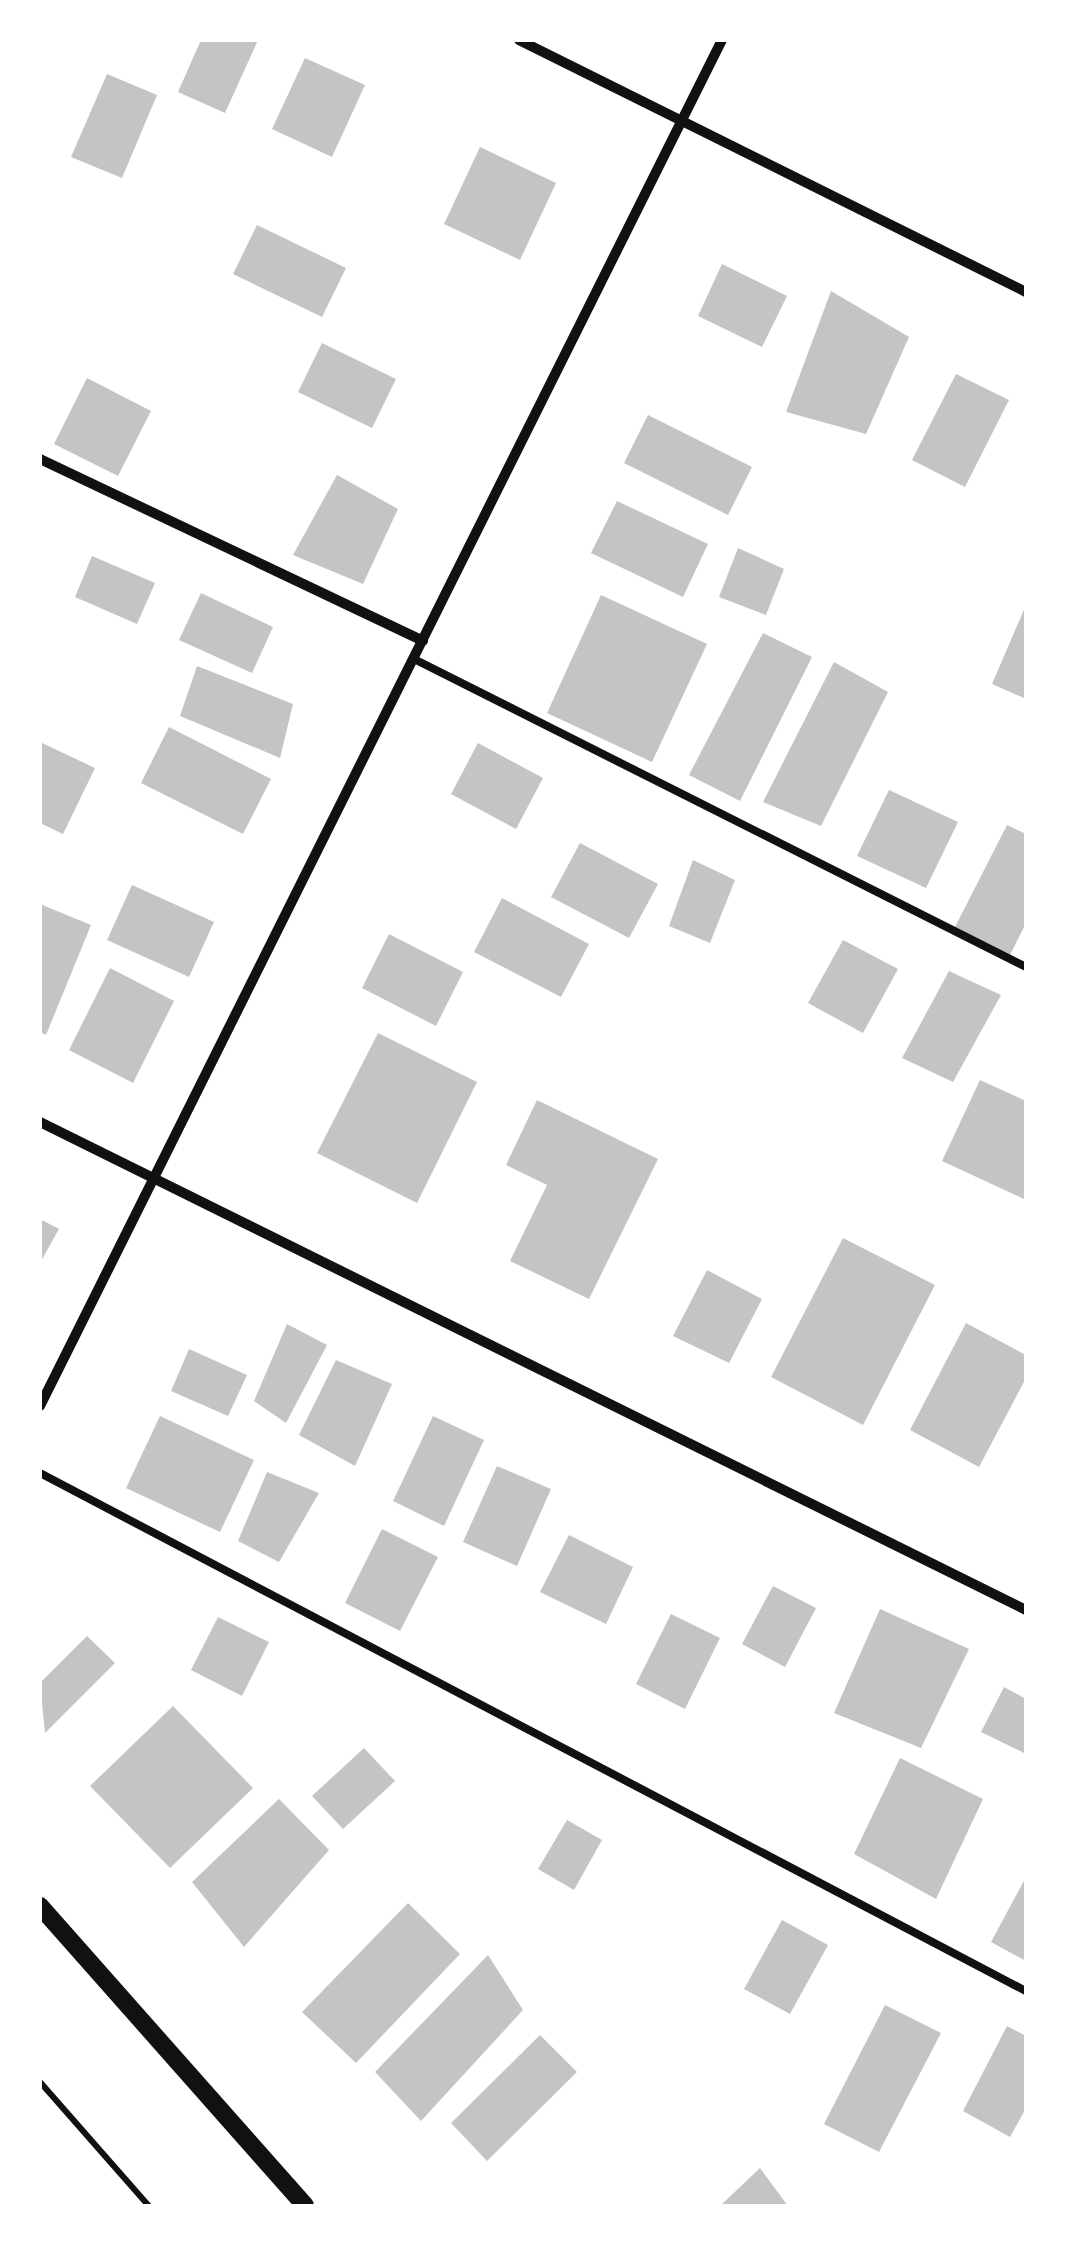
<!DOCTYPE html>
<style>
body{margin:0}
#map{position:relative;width:1066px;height:2246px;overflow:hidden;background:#fff;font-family:Barlow,sans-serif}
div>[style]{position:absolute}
.building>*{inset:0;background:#c4c4c4}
.path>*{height:6px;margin:-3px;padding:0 3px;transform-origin:3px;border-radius:3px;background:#111}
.service>*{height:8px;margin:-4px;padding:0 4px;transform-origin:4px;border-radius:4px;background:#111}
.minor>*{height:10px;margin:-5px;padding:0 5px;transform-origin:5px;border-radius:5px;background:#111}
.tertiary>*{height:18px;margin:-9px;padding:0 9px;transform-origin:9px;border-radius:9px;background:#111}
span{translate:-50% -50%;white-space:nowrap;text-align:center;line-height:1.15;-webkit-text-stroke:8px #fff;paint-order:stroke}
.frame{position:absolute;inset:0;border:42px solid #fff;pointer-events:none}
</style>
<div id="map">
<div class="building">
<div style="clip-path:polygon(201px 40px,258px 40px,225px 113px,178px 92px)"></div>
<div style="clip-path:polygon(305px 58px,365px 85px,332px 157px,272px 129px)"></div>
<div style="clip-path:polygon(107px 74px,157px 95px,122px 178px,71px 157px)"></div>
<div style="clip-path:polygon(480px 147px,556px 183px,520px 260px,444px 224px)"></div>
<div style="clip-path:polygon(257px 225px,346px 268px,322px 317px,233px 274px)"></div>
<div style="clip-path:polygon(722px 264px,787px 296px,762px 347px,698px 316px)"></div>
<div style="clip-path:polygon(831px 291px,909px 337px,866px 434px,786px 412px)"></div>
<div style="clip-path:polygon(322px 343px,396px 379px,372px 428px,298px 392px)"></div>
<div style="clip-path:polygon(956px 374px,1009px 400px,965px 487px,912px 460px)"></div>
<div style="clip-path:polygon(87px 378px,151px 411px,118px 476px,54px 444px)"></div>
<div style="clip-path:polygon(648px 415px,752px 467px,728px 515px,624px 463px)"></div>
<div style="clip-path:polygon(337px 475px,398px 509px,363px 584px,293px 555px)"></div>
<div style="clip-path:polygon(617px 501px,708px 544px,683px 597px,591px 553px)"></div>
<div style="clip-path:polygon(738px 548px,784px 569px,766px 615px,719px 597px)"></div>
<div style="clip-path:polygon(92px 556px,155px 583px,137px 624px,75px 597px)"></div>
<div style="clip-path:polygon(201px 593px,273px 627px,252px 673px,179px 640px)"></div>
<div style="clip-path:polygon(601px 595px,707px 644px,652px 762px,547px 713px)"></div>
<div style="clip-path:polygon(1026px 605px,1026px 699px,992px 684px)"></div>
<div style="clip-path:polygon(763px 633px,812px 657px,740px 801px,689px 775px)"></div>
<div style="clip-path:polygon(834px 662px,888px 692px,821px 826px,763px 802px)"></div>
<div style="clip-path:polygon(197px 666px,293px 704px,280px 758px,180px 716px)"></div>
<div style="clip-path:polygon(169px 727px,271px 779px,243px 834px,141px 783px)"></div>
<div style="clip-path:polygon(40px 742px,95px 768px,63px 834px,40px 823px)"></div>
<div style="clip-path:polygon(478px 743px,543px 778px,516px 829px,451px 794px)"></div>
<div style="clip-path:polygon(889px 790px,958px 822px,926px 888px,857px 856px)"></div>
<div style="clip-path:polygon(1007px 825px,1026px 834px,1026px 923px,1009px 957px,954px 929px)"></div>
<div style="clip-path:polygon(580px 843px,658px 884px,629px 938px,551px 897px)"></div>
<div style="clip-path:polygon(693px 860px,735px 880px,710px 943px,669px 926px)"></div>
<div style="clip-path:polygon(132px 885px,214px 922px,189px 977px,107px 940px)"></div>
<div style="clip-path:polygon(502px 898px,589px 944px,561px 997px,474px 952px)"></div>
<div style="clip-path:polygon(40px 904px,91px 925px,46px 1035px,40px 1032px)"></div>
<div style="clip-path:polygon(389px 934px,463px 972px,436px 1026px,362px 988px)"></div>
<div style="clip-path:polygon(843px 940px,898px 969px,863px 1033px,808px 1003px)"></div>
<div style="clip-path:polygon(110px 968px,174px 1001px,133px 1083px,69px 1050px)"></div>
<div style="clip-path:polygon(949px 971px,1001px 995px,953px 1082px,902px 1058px)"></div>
<div style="clip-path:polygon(378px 1033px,477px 1082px,417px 1203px,317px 1153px)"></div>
<div style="clip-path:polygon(980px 1080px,1026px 1101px,1026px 1200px,942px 1161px)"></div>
<div style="clip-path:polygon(537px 1100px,658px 1159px,589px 1299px,510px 1261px,547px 1185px,506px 1165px)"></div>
<div style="clip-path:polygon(40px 1219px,59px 1229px,40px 1263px)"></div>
<div style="clip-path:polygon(843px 1238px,935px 1285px,863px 1425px,771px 1377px)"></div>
<div style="clip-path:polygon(707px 1270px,762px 1299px,729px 1363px,673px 1336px)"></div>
<div style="clip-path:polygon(966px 1323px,1026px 1355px,1026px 1378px,979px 1467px,910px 1430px)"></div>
<div style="clip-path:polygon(287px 1324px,327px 1345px,286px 1423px,254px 1401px)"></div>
<div style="clip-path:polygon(189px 1349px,247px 1375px,228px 1416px,171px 1391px)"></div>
<div style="clip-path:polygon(336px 1360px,392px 1384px,355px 1466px,299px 1435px)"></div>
<div style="clip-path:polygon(160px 1416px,254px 1460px,220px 1532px,126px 1488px)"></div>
<div style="clip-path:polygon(433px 1416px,484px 1440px,444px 1526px,393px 1501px)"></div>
<div style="clip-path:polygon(497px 1466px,551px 1489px,517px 1566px,463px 1542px)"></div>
<div style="clip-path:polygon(267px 1472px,319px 1493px,279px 1562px,238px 1541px)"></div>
<div style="clip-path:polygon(382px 1529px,438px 1557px,400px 1631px,345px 1603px)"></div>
<div style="clip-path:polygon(569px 1535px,633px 1567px,606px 1624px,540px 1592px)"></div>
<div style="clip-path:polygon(773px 1586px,816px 1608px,785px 1667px,742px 1644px)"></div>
<div style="clip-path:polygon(880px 1609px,969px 1649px,921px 1748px,834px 1713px)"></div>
<div style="clip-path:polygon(671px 1614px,720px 1638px,685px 1709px,636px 1684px)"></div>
<div style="clip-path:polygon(218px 1617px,269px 1642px,242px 1696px,191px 1670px)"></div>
<div style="clip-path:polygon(87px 1636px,115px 1663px,45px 1733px,40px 1683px)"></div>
<div style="clip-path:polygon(1004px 1687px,1026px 1699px,1026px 1754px,981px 1732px)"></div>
<div style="clip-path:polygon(173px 1706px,253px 1788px,170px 1868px,90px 1786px)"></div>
<div style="clip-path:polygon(364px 1748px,395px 1781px,343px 1829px,312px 1796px)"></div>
<div style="clip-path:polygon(900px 1758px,983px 1799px,936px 1899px,854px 1854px)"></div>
<div style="clip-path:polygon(279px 1799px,329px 1850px,244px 1947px,192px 1882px)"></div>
<div style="clip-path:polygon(567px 1820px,602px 1840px,574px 1890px,538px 1869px)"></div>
<div style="clip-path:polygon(1026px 1877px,1026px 1961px,991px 1942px)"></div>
<div style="clip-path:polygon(408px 1903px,460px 1954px,356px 2063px,302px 2012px)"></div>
<div style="clip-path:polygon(782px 1920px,828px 1945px,790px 2014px,744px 1989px)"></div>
<div style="clip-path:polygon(488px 1955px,523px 2010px,421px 2121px,375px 2072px)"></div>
<div style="clip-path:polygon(885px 2005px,941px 2033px,879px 2152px,824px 2124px)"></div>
<div style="clip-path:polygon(1007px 2026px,1026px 2036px,1026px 2108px,1010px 2137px,963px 2111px)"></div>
<div style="clip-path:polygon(540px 2035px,577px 2072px,487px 2161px,451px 2123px)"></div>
<div style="clip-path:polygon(760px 2168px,788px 2206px,720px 2206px)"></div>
</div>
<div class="path">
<div style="left:40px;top:2082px;width:165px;rotate:48.7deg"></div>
</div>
<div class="service">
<div style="left:414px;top:659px;width:685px;rotate:26.71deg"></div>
<div style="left:40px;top:1473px;width:1114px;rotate:27.72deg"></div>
</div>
<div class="minor">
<div style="left:519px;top:40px;width:566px;rotate:26.43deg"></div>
<div style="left:40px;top:459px;width:424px;rotate:25.4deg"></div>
<div style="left:40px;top:1122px;width:1100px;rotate:26.33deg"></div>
<div style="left:40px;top:1406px;width:1527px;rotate:-63.47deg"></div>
</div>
<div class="tertiary">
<div style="left:40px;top:1906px;width:400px;rotate:48.5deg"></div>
</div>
<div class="frame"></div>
</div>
